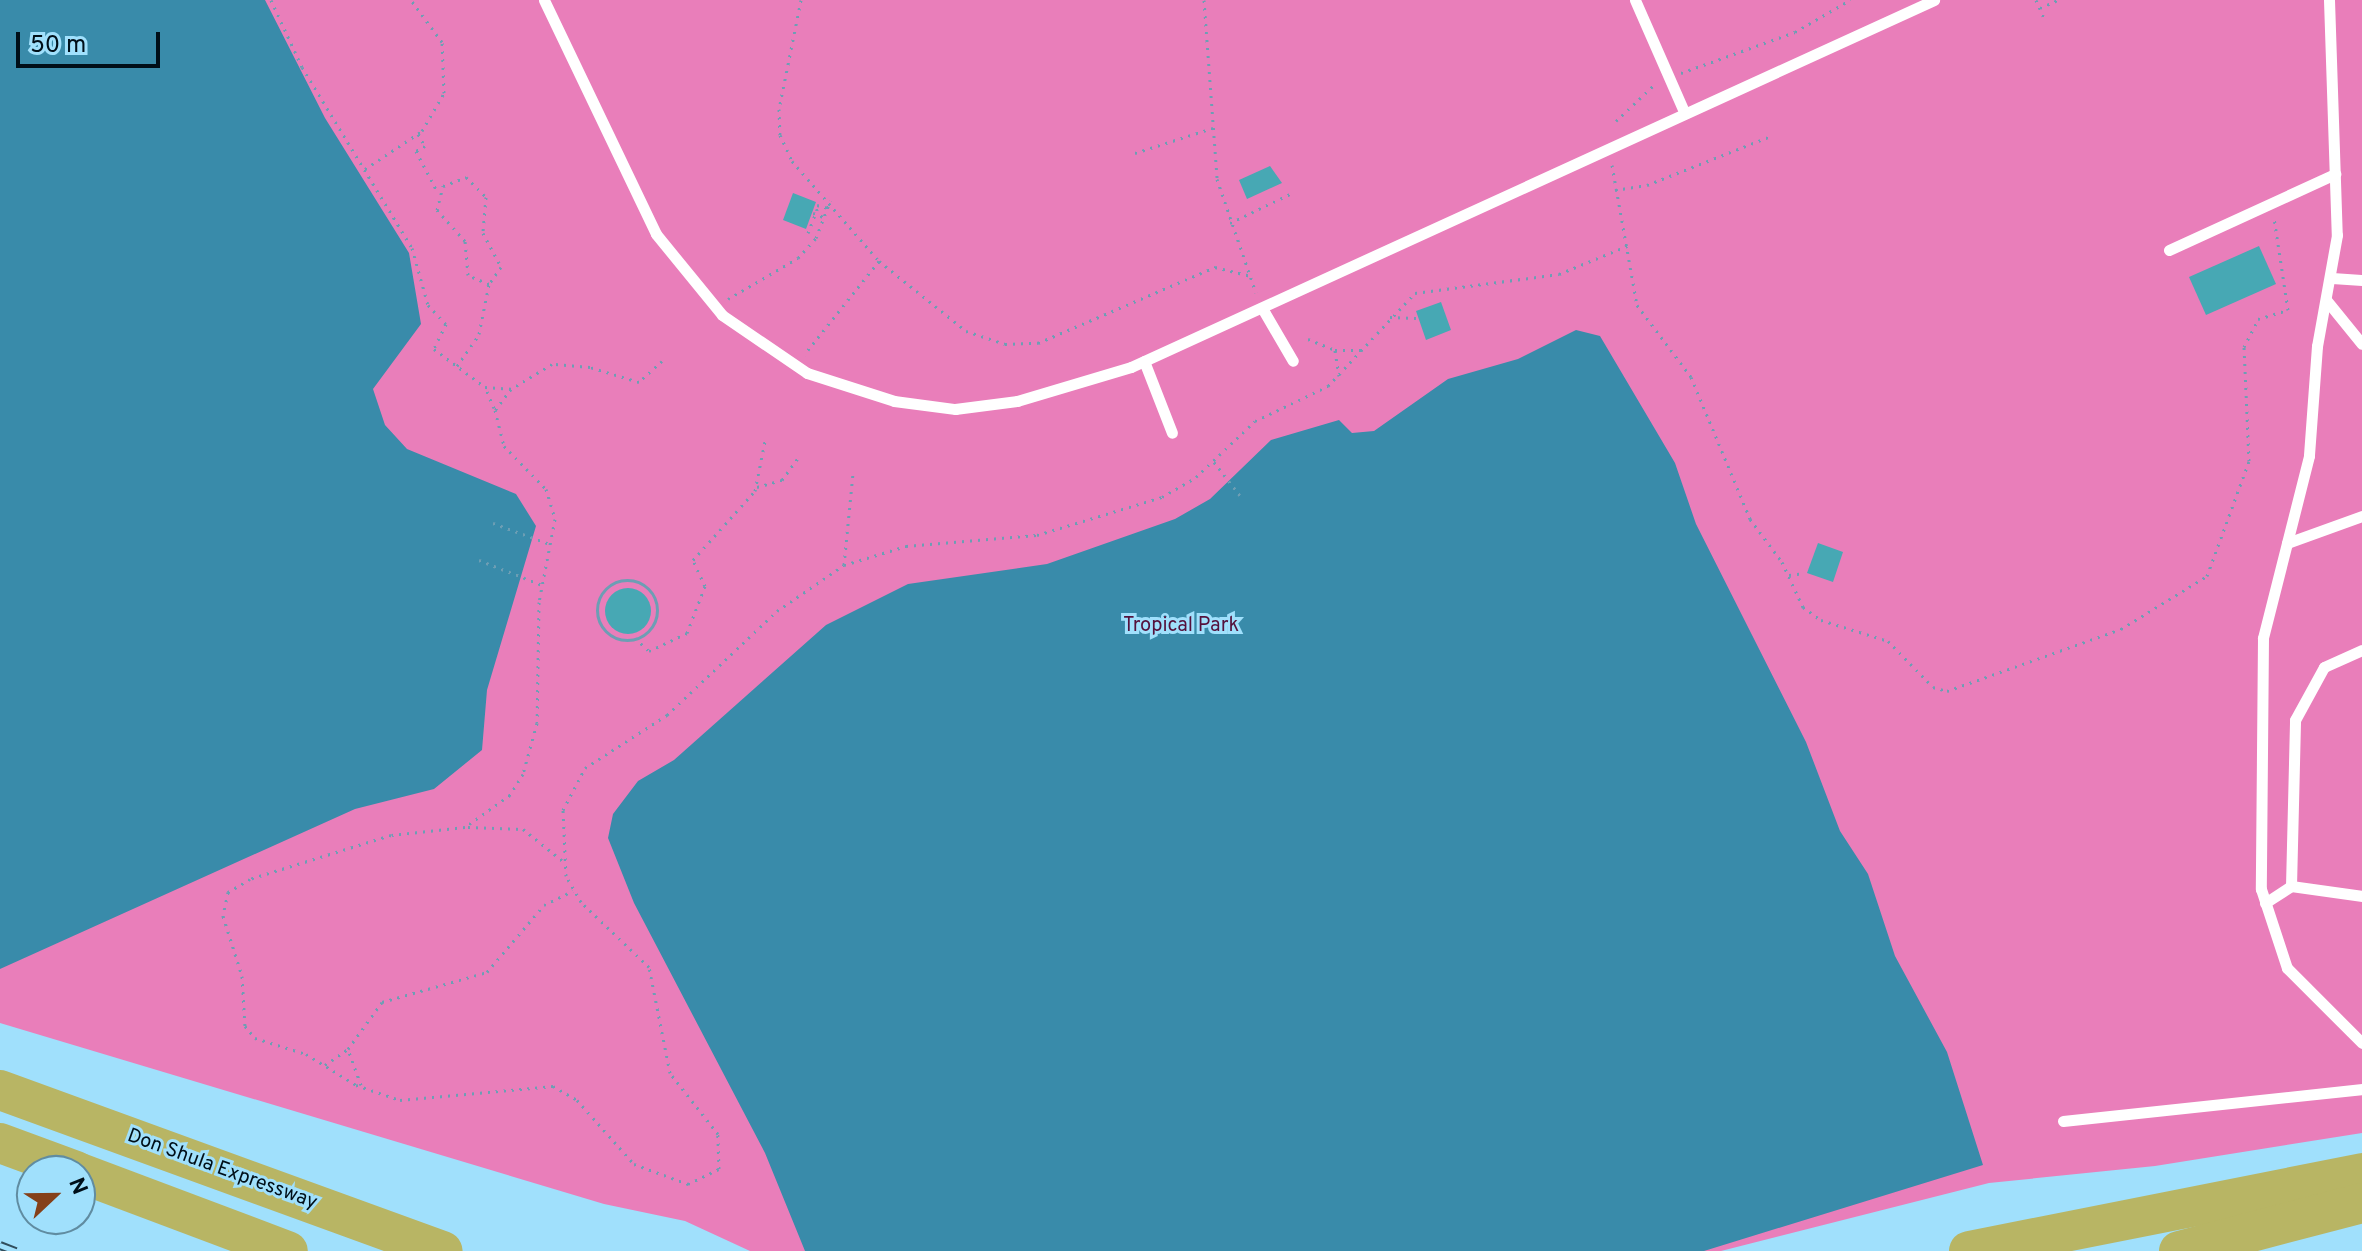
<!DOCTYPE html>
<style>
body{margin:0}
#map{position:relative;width:2362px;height:1251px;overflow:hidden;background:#a0e0fc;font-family:Overpass,sans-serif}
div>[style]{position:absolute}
.green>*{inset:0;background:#e97eba}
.water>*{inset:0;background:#398baa}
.building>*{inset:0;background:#47a8b4}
.round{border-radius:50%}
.path>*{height:3px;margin-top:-1.5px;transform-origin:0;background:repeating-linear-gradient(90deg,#6d9eb4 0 2px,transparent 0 8px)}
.path>.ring{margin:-1.5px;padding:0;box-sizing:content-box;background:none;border:3px solid #6d9eb4;border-radius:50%}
.service>*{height:11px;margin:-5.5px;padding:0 5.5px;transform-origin:5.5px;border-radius:5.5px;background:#fff}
.motorway>*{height:40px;margin:-20px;padding:0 20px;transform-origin:20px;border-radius:20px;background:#b8b564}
.rail>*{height:9px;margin-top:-4.5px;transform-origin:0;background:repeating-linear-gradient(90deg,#a0e0fc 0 18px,#304d5c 0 36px);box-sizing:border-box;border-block:2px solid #304d5c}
span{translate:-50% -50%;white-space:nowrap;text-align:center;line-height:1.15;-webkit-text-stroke:6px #a0e0fc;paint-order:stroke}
.park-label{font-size:20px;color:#54113c}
.street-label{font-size:20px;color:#000f19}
.north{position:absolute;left:16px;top:1155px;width:80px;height:80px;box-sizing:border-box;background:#a0e0fc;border:2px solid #608ca1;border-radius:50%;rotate:68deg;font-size:22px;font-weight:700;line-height:32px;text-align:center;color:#000f19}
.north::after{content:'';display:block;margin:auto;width:28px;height:36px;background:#854019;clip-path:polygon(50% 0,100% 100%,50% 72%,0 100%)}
.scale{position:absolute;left:16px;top:32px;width:144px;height:36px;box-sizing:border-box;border:4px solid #000f19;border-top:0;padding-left:10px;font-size:24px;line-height:28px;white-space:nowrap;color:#000f19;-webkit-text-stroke:6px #a0e0fc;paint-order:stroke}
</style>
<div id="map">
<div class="green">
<div style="clip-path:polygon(0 0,2362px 0,2362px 1133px,2155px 1166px,1989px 1183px,1721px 1251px,750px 1251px,685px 1221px,604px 1204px,0 1023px)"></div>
</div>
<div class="water">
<div style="clip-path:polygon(0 0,265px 0,325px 118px,409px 253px,421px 324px,373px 389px,385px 425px,407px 449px,516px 494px,536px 526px,487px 690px,482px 750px,434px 789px,355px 809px,0 969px)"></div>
<div style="clip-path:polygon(1576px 330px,1600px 336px,1675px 463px,1696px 524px,1806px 742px,1840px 831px,1868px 874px,1895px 956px,1947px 1052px,1983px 1165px,1704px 1251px,805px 1251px,765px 1153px,634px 903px,608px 838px,613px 814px,638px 781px,674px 760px,826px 625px,908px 584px,1047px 564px,1175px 519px,1210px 499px,1271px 440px,1339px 420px,1352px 433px,1374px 431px,1448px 379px,1518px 359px)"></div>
</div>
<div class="building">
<div style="clip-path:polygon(1270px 166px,1282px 183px,1247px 199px,1239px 180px)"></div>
<div style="clip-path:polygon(793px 193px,816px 202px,806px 229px,783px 220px)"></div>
<div style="clip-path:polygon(2259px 246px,2276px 284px,2206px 315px,2189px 277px)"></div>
<div style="clip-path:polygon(1441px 302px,1451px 330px,1426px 340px,1416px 311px)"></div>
<div style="clip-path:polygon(1818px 543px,1843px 552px,1833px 582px,1807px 573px)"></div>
<div class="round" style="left:605px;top:588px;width:46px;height:46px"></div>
</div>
<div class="path">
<div style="left:271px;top:0;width:74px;rotate:65.2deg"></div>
<div style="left:302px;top:67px;width:212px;rotate:58.7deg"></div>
<div style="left:412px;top:248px;width:59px;rotate:74.3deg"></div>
<div style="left:428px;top:305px;width:26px;rotate:47deg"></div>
<div style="left:446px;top:324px;width:28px;rotate:116deg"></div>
<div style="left:434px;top:349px;width:64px;rotate:36.7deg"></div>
<div style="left:801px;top:0;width:111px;rotate:101.4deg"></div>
<div style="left:779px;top:109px;width:26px;rotate:88deg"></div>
<div style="left:780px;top:135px;width:29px;rotate:65deg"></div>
<div style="left:792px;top:161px;width:133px;rotate:49deg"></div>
<div style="left:879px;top:261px;width:120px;rotate:128.6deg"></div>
<div style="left:1204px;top:0;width:179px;rotate:85.8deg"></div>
<div style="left:1217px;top:179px;width:120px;rotate:71.1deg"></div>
<div style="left:2036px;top:0;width:22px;rotate:66deg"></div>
<div style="left:2040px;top:8px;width:20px;rotate:-24deg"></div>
<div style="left:1681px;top:73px;width:121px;rotate:-19.8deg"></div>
<div style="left:1795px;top:32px;width:64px;rotate:-30.2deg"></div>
<div style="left:1616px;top:121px;width:54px;rotate:-43.5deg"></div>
<div style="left:418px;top:134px;width:14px;rotate:60deg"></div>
<div style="left:425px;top:146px;width:10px;rotate:151deg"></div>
<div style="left:416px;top:151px;width:47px;rotate:62.4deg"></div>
<div style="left:1135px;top:153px;width:82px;rotate:-17.8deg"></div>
<div style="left:1612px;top:165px;width:142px;rotate:79.9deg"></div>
<div style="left:1637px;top:305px;width:90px;rotate:53.1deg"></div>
<div style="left:1691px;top:377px;width:154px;rotate:67.4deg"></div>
<div style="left:1750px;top:519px;width:54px;rotate:53.3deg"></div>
<div style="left:1782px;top:562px;width:50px;rotate:65deg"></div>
<div style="left:1803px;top:607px;width:22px;rotate:36deg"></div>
<div style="left:1821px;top:620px;width:70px;rotate:17.4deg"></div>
<div style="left:1888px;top:641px;width:64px;rotate:45.6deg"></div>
<div style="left:1933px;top:687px;width:15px;rotate:16deg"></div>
<div style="left:1947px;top:691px;width:185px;rotate:-19.6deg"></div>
<div style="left:2121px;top:629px;width:101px;rotate:-31.6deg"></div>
<div style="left:2207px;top:576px;width:122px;rotate:-69.9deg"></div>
<div style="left:2249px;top:461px;width:114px;rotate:-92.5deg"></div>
<div style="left:2244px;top:347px;width:31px;rotate:-63deg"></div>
<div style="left:2258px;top:319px;width:31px;rotate:-17deg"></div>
<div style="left:2288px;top:310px;width:94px;rotate:-98.6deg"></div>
<div style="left:365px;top:169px;width:69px;rotate:-33.7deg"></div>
<div style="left:422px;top:131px;width:44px;rotate:-59.9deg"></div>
<div style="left:444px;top:93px;width:51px;rotate:-92.2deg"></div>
<div style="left:442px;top:42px;width:52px;rotate:-126.4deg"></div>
<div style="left:466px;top:177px;width:28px;rotate:45deg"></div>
<div style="left:486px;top:197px;width:36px;rotate:95deg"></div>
<div style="left:483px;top:233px;width:38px;rotate:62deg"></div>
<div style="left:501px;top:267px;width:21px;rotate:125deg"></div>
<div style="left:489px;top:284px;width:23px;rotate:-157deg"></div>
<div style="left:468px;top:275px;width:34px;rotate:-95deg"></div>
<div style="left:465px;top:241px;width:42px;rotate:-132.1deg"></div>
<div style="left:437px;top:210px;width:25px;rotate:-76deg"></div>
<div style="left:443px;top:186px;width:25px;rotate:-21deg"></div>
<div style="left:1615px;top:190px;width:32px;rotate:-9deg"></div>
<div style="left:1647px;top:185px;width:133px;rotate:-21.6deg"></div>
<div style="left:817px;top:205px;width:11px;rotate:15deg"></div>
<div style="left:813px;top:213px;width:14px;rotate:21deg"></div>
<div style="left:1230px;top:223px;width:67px;rotate:-25.8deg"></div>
<div style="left:808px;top:233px;width:30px;rotate:-69deg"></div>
<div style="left:879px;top:261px;width:112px;rotate:38.8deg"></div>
<div style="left:966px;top:331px;width:41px;rotate:18.4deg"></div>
<div style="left:1005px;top:344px;width:33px;rotate:-2deg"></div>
<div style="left:1038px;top:343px;width:193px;rotate:-23.2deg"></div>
<div style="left:1215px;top:267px;width:36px;rotate:14deg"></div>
<div style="left:728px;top:299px;width:81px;rotate:-30.4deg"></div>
<div style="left:798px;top:258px;width:27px;rotate:-48deg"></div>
<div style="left:816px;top:238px;width:40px;rotate:-69deg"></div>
<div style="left:1390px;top:317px;width:26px;rotate:2deg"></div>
<div style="left:1308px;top:339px;width:29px;rotate:22deg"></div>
<div style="left:662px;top:361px;width:31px;rotate:138deg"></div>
<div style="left:639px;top:382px;width:51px;rotate:-163deg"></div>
<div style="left:590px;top:367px;width:38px;rotate:-175deg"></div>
<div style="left:552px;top:364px;width:48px;rotate:148.6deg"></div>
<div style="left:511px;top:389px;width:26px;rotate:127deg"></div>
<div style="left:495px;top:410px;width:37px;rotate:76deg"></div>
<div style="left:504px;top:446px;width:60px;rotate:45.7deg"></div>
<div style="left:546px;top:489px;width:31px;rotate:73deg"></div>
<div style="left:555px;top:519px;width:85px;rotate:100.9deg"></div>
<div style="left:539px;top:602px;width:121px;rotate:90.9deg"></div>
<div style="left:537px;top:723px;width:53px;rotate:105.4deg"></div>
<div style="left:523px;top:774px;width:25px;rotate:122deg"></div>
<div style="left:510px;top:795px;width:55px;rotate:144.6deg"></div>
<div style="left:465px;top:827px;width:74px;rotate:173.8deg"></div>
<div style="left:391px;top:835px;width:148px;rotate:162.7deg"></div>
<div style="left:250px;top:879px;width:26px;rotate:149deg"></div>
<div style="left:228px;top:892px;width:25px;rotate:102deg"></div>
<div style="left:223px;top:916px;width:63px;rotate:72.4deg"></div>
<div style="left:242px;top:976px;width:50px;rotate:86.6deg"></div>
<div style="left:245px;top:1026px;width:16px;rotate:50deg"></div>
<div style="left:255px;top:1038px;width:53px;rotate:17.4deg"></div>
<div style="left:306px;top:1054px;width:59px;rotate:31.8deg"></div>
<div style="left:356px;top:1085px;width:46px;rotate:18.8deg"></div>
<div style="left:400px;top:1100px;width:154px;rotate:-5.2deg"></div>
<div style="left:553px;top:1086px;width:28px;rotate:30deg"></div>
<div style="left:577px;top:1100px;width:86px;rotate:48.3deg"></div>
<div style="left:634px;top:1164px;width:58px;rotate:20.3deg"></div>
<div style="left:688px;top:1184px;width:34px;rotate:-26deg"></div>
<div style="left:719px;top:1169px;width:35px;rotate:-92deg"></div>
<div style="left:718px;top:1134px;width:78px;rotate:-128.2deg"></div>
<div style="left:670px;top:1073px;width:108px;rotate:-101.2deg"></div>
<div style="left:649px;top:967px;width:94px;rotate:-136.3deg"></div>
<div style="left:581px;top:902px;width:30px;rotate:-120deg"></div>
<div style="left:566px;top:876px;width:66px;rotate:-92.6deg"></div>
<div style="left:563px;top:810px;width:47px;rotate:-62.4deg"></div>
<div style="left:585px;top:768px;width:98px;rotate:-32.9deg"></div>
<div style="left:667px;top:715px;width:151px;rotate:-43.4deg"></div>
<div style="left:777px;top:611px;width:81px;rotate:-34.5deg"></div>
<div style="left:844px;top:565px;width:65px;rotate:-17deg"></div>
<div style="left:906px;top:546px;width:131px;rotate:-4.8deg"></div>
<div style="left:1037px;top:535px;width:131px;rotate:-16.9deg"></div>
<div style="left:1162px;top:497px;width:39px;rotate:-30deg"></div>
<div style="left:1196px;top:477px;width:81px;rotate:-43.5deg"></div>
<div style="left:1255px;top:421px;width:81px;rotate:-25.6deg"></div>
<div style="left:1328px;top:386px;width:127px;rotate:-46.9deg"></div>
<div style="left:1415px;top:293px;width:145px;rotate:-7.5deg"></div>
<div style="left:1559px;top:274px;width:74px;rotate:-22.4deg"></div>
<div style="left:457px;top:366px;width:39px;rotate:-55deg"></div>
<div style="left:479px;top:334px;width:51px;rotate:-78.7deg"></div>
<div style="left:1339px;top:376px;width:26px;rotate:-99deg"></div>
<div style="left:1335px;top:350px;width:29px"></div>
<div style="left:494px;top:408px;width:23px;rotate:-113deg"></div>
<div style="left:485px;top:387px;width:26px;rotate:4deg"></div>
<div style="left:1214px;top:462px;width:46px;rotate:52.1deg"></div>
<div style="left:757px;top:487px;width:26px;rotate:-16deg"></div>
<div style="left:782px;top:480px;width:31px;rotate:-54deg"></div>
<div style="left:493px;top:523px;width:63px;rotate:20.4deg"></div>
<div style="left:479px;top:560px;width:68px;rotate:21.6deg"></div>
<div style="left:844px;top:565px;width:91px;rotate:-84.4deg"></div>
<div style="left:1789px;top:575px;width:16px;rotate:-7deg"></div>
<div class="ring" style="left:597px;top:580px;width:57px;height:57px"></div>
<div style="left:635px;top:638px;width:19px;rotate:43deg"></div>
<div style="left:649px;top:651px;width:42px;rotate:-25.3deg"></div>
<div style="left:687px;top:633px;width:50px;rotate:-69deg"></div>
<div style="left:705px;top:586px;width:29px;rotate:-115deg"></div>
<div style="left:693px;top:560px;width:93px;rotate:-48.1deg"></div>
<div style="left:755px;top:491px;width:51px;rotate:-78.7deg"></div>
<div style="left:468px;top:827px;width:55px;rotate:2.1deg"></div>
<div style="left:523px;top:829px;width:53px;rotate:38.8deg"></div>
<div style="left:325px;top:1065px;width:28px;rotate:-35deg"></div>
<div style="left:361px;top:1085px;width:38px;rotate:-110deg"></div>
<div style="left:348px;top:1049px;width:58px;rotate:-54.1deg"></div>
<div style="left:382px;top:1002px;width:109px;rotate:-15.9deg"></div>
<div style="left:487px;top:972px;width:88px;rotate:-49.6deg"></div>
<div style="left:544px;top:905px;width:32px;rotate:-26deg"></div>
</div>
<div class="service">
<div style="left:544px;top:0;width:259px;rotate:64.4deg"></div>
<div style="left:656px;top:234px;width:104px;rotate:50.8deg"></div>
<div style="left:722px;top:315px;width:103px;rotate:34.3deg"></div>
<div style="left:807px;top:373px;width:91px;rotate:17.8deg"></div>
<div style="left:894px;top:401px;width:62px;rotate:7.5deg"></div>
<div style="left:955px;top:409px;width:63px;rotate:-7.4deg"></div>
<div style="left:1017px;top:401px;width:119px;rotate:-16.6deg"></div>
<div style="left:1131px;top:367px;width:883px;rotate:-24.56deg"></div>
<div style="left:1635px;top:0;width:124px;rotate:66.3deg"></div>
<div style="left:2329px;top:0;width:235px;rotate:88.1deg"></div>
<div style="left:2337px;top:235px;width:113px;rotate:100.2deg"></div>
<div style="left:2317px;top:346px;width:110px;rotate:94.2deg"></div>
<div style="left:2309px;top:456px;width:188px;rotate:104.2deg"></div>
<div style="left:2263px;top:638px;width:251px;rotate:90.5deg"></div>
<div style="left:2261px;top:889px;width:83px;rotate:71.8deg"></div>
<div style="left:2287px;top:968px;width:106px;rotate:45deg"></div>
<div style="left:2169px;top:250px;width:183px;rotate:-24.6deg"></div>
<div style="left:2332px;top:278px;width:30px;rotate:4deg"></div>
<div style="left:2327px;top:301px;width:55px;rotate:50.9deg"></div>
<div style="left:1262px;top:308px;width:61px;rotate:59.7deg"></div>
<div style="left:1144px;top:361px;width:77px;rotate:68.7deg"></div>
<div style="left:2287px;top:543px;width:80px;rotate:-19.8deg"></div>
<div style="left:2291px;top:886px;width:72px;rotate:8deg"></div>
<div style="left:2265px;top:903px;width:31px;rotate:-33deg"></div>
<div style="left:2291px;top:886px;width:166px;rotate:-88.6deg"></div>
<div style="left:2295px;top:720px;width:60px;rotate:-61.3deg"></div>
<div style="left:2324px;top:667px;width:42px;rotate:-24.1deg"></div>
<div style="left:2063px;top:1121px;width:301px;rotate:-6.1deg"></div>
</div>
<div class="motorway">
<div style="left:0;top:1090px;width:471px;rotate:20deg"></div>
<div style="left:0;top:1143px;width:81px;rotate:20.2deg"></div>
<div style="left:80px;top:1173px;width:222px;rotate:20.6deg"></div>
<div style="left:1969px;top:1251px;width:401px;rotate:-11.2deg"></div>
<div style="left:2179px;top:1251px;width:189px;rotate:-14.7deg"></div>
</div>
<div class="rail">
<div style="left:0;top:1245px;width:17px;rotate:21deg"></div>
</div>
<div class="park-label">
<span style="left:1181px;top:626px">Tropical Park</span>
</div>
<div class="street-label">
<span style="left:222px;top:1170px;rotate:20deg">Don Shula Expressway</span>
</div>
<div class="north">N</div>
<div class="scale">50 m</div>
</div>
